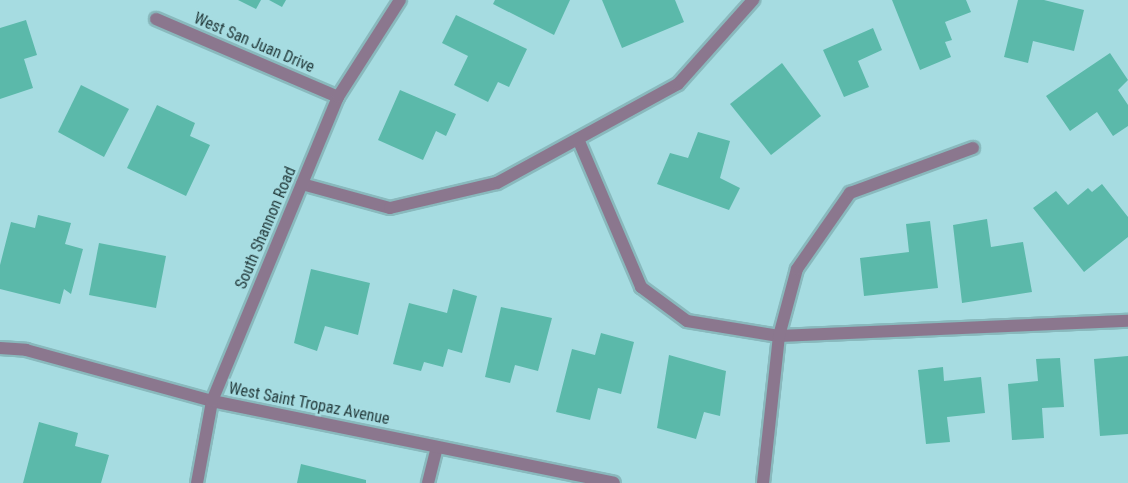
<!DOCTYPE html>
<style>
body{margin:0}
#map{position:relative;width:1128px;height:483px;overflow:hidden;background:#a6dce1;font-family:"Roboto Condensed",sans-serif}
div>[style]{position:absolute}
.building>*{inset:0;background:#5bb9aa}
.roads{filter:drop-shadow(2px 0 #89b9bd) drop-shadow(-2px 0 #89b9bd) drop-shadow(0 2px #89b9bd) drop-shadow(0 -2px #89b9bd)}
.service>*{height:12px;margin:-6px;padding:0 6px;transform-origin:6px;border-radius:6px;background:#8b778e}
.minor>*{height:12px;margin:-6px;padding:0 6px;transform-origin:6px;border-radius:6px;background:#8b778e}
span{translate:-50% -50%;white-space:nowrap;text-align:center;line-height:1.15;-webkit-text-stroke:4.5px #a6dce1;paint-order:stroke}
.street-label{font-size:16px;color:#243b3c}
</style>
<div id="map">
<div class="building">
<div style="clip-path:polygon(238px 0,261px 0,256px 9px)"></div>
<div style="clip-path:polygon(269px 0,286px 0,282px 7px)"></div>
<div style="clip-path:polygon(495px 0,570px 0,554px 35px,493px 4px)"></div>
<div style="clip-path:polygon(602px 0,675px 0,684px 22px,622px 48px)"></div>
<div style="clip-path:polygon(892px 0,966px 0,971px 12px,945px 22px,952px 40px,945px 42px,951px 57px,920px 70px)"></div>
<div style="clip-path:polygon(1018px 0,1044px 0,1084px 10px,1074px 51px,1033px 41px,1028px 63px,1004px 57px)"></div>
<div style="clip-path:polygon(456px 15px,527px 49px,509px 87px,498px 82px,488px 102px,454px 85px,468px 56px,442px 43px)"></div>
<div style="clip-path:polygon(26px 20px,37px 55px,24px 59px,33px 88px,0 99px,0 28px)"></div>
<div style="clip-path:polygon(873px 28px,882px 50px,858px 61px,869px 87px,844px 97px,823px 50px)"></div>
<div style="clip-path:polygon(1110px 53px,1128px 80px,1118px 90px,1128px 105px,1128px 126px,1113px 136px,1097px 112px,1070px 131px,1046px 96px)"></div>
<div style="clip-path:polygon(782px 63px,821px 116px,771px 155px,730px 104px)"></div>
<div style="clip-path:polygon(81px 85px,129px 109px,104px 157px,58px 132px)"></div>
<div style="clip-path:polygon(400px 90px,456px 114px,446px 136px,436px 131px,423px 160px,378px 140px)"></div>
<div style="clip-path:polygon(157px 105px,195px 123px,190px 136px,210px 145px,186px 196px,127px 168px)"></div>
<div style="clip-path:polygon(698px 132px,730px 141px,720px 178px,740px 188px,729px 210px,657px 184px,670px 153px,688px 158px)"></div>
<div style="clip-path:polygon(1102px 184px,1128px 217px,1128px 237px,1084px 272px,1033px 208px,1056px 191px,1068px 205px,1088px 188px,1092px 192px)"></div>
<div style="clip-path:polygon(38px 215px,71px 223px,65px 244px,83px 249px,71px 294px,64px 289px,60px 304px,0 289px,0 265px,11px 222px,35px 228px)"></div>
<div style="clip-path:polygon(987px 219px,991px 247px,1023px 242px,1032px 292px,962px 303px,953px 225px)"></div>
<div style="clip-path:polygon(930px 221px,938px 288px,864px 296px,860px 258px,909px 252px,906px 224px)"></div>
<div style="clip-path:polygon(99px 243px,166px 256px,156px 308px,89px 295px)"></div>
<div style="clip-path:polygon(311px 269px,370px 283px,358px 335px,325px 326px,317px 351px,294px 343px)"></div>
<div style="clip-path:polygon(453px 289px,477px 296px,462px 353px,448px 349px,443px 367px,424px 362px,421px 371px,393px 364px,409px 303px,447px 313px)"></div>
<div style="clip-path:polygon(501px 307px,552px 318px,538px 371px,515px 365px,510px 383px,485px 377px)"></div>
<div style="clip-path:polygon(601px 333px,634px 342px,621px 394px,598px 388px,590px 420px,556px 412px,572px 349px,595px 355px)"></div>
<div style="clip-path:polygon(669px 355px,726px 371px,720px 416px,704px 412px,696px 439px,657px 428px)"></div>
<div style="clip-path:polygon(1128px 356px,1128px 434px,1100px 436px,1094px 359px)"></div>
<div style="clip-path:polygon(1060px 358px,1064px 407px,1042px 408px,1044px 438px,1012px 440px,1008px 384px,1038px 381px,1036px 359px)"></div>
<div style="clip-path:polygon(943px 367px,944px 381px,981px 377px,985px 413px,947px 417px,950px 442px,926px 444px,918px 370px)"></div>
<div style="clip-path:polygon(39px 422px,78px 433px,75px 446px,109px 455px,101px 483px,23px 483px)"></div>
<div style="clip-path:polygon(301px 464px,366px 480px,366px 483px,297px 483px)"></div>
</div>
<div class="roads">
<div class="service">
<div style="left:578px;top:139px;width:161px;rotate:66.9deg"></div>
<div style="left:641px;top:287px;width:57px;rotate:36.5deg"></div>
<div style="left:687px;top:321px;width:93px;rotate:9.3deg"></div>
<div style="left:779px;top:336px;width:349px;rotate:-2.5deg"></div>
<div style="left:302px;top:184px;width:91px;rotate:15.3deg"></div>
<div style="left:390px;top:208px;width:110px;rotate:-13.2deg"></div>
<div style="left:497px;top:183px;width:206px;rotate:-28.7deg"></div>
<div style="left:678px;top:84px;width:113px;rotate:-48.2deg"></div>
<div style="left:428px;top:483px;width:37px;rotate:-76deg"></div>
</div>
<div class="minor">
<div style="left:156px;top:19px;width:198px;rotate:23.2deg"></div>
<div style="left:0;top:348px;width:26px;rotate:4deg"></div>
<div style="left:26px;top:350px;width:193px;rotate:15.3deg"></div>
<div style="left:212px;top:401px;width:410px;rotate:11.5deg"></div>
<div style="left:197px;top:483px;width:83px;rotate:-79.6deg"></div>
<div style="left:212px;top:401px;width:329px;rotate:-67.5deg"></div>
<div style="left:338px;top:97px;width:115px;rotate:-57.4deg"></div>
<div style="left:763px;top:483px;width:148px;rotate:-83.8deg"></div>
<div style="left:779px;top:336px;width:69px;rotate:-75deg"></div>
<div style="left:797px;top:269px;width:93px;rotate:-55.1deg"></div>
<div style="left:850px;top:193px;width:131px;rotate:-20.1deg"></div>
</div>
</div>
<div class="street-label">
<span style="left:254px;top:43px;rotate:23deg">West San Juan Drive</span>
<span style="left:266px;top:228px;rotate:-67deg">South Shannon Road</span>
<span style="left:309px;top:404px;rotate:11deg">West Saint Tropaz Avenue</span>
</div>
</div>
